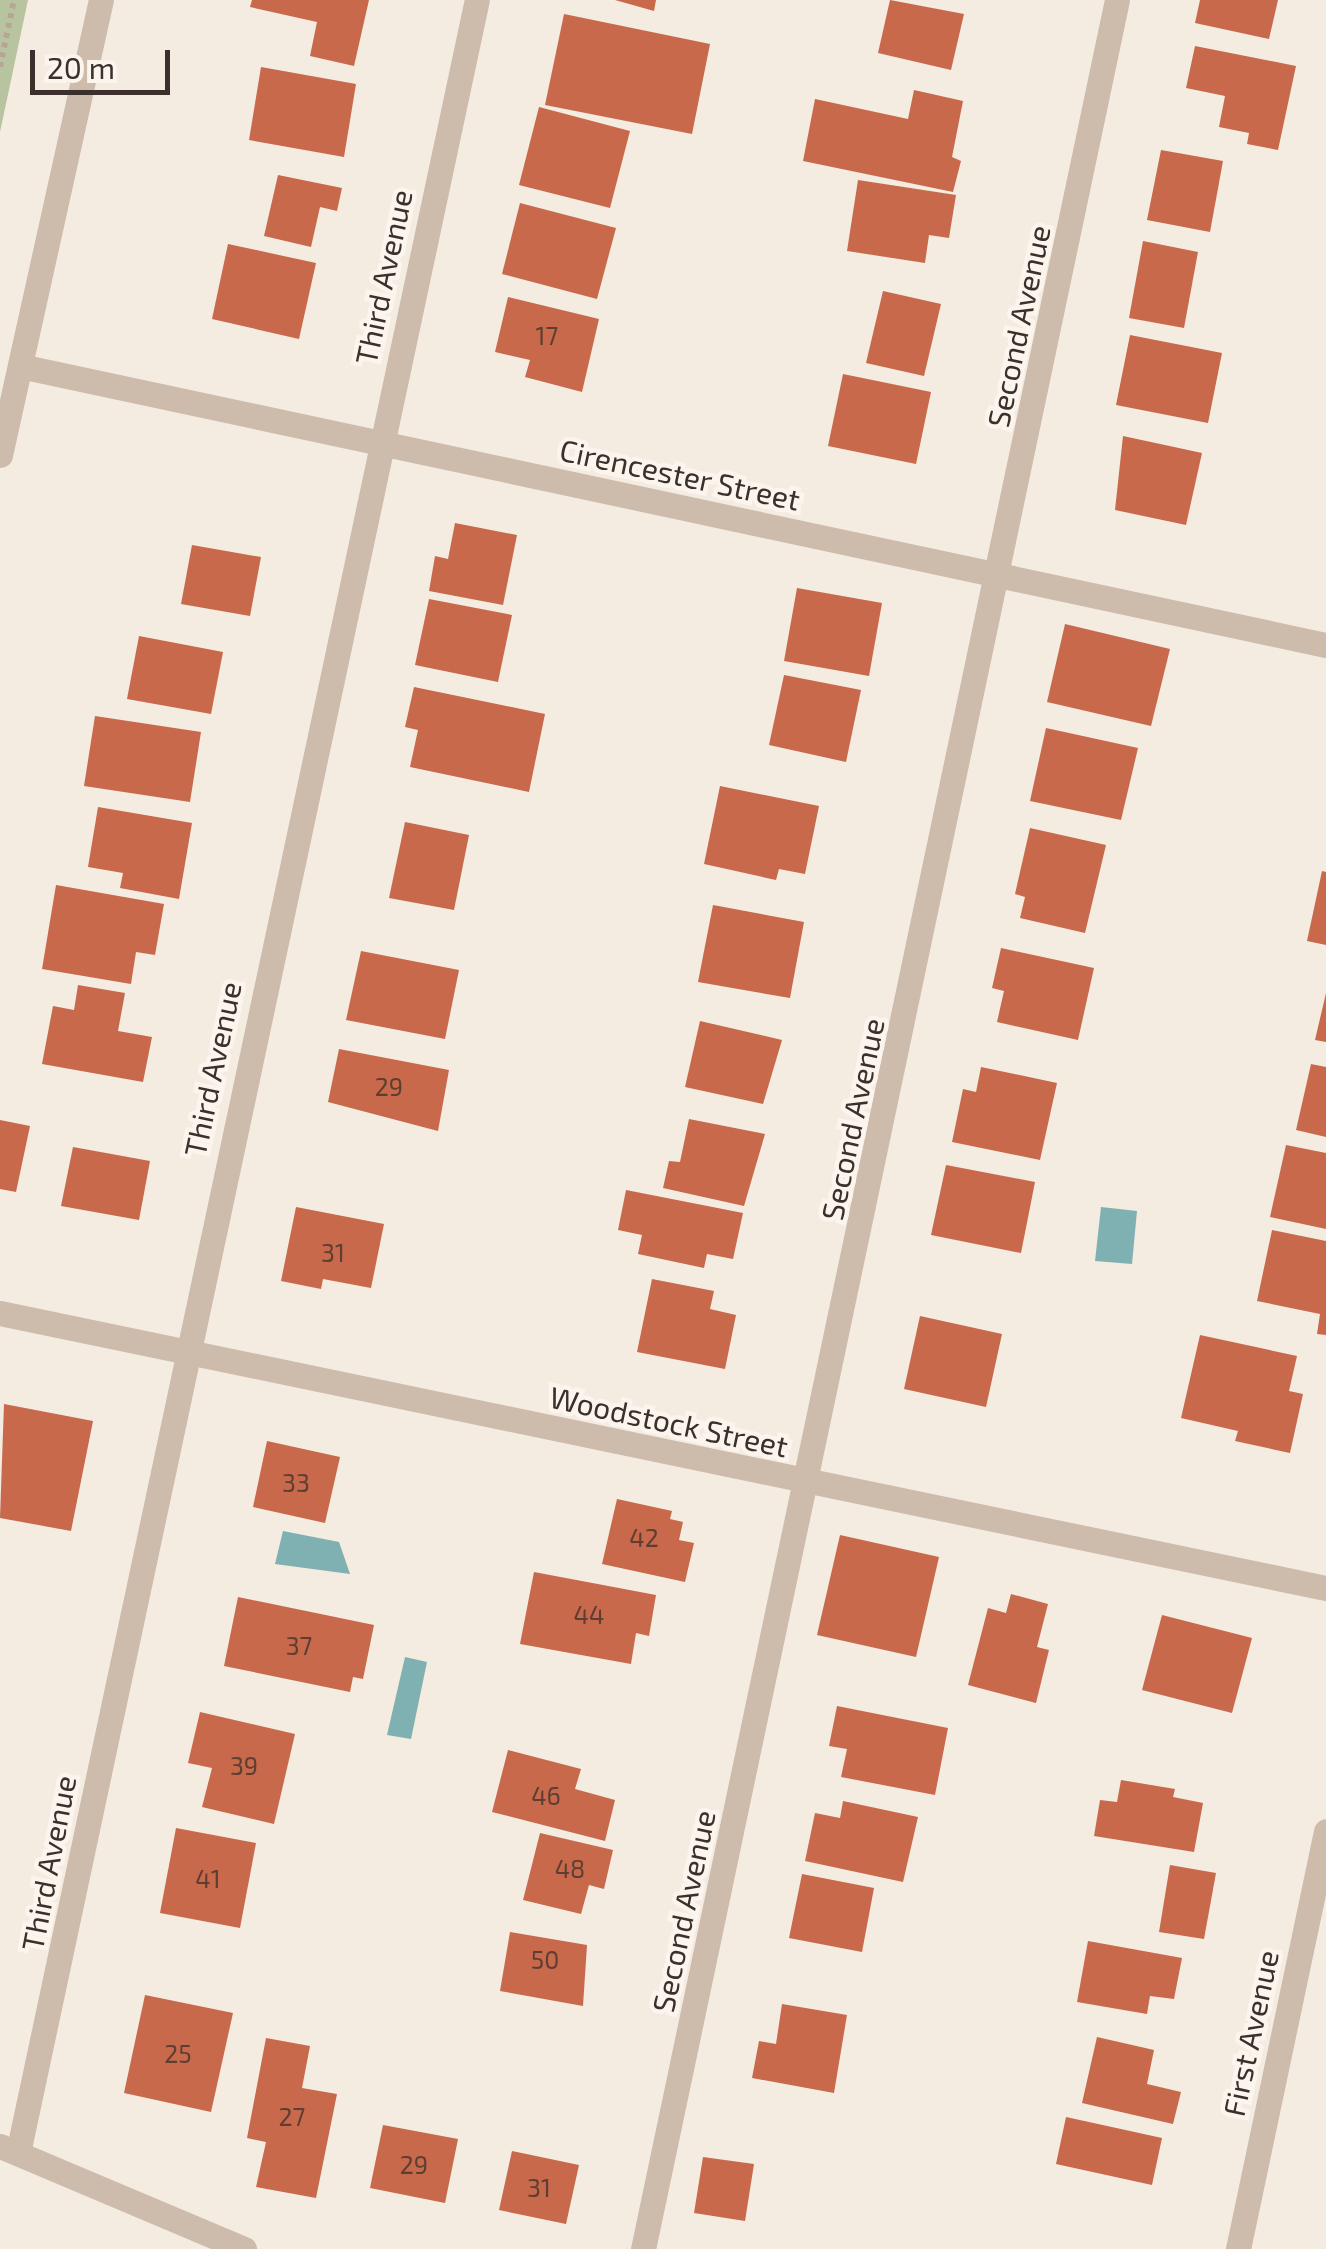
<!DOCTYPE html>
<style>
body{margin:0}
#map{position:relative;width:1326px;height:2249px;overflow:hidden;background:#f4ebe1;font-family:"Exo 2",sans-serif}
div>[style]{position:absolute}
.green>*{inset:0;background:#b8c4a0}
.water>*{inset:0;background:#7fb0b2}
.building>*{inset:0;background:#c8694b}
.path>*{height:6px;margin-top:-3px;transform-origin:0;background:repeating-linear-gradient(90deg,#b9a596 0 5px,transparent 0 10px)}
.minor>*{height:25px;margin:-12.5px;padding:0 12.5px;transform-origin:12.5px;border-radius:12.5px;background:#cdbbac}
span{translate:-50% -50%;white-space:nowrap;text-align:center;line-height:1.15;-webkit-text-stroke:9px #fbf5ee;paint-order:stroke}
.number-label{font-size:25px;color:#5e3e33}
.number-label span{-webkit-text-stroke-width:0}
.street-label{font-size:30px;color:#3b302b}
.scale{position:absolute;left:30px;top:50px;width:140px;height:45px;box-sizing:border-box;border:5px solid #3b302b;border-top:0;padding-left:12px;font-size:30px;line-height:35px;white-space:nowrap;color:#3b302b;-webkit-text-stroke:8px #fbf5ee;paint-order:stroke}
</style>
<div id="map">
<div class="green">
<div style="clip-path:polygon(0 0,28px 0,0 132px)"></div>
</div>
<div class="water">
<div style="clip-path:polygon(1101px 1207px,1137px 1211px,1132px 1264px,1095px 1261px)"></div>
<div style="clip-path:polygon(283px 1531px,339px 1542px,350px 1574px,275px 1564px)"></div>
<div style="clip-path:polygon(405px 1657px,427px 1662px,411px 1739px,387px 1735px)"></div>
</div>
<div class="building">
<div style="clip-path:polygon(252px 0,369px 0,354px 66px,310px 56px,317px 22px,250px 7px)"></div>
<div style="clip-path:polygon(615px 0,656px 0,654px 11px)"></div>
<div style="clip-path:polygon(890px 0,964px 14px,951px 70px,878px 53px)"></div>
<div style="clip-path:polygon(1200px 0,1278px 0,1269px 39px,1195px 23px)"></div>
<div style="clip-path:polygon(564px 14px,710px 44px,692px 134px,545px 105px)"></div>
<div style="clip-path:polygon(1195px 46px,1296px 66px,1278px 150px,1247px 144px,1249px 133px,1219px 127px,1225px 96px,1186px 88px)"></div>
<div style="clip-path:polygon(261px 67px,356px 84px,344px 157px,249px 140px)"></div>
<div style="clip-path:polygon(914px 90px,963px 101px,952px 157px,961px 161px,953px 192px,803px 161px,815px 99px,908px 119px)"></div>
<div style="clip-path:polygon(539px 107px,630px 131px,610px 208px,519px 185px)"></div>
<div style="clip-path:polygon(1161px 150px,1223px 161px,1210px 232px,1147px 220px)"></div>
<div style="clip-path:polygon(278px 175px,342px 188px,337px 211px,320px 207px,311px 247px,264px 236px)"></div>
<div style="clip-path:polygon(858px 180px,956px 195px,949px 238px,929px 235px,925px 263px,847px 251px)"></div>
<div style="clip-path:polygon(520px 203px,616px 228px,597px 299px,502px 274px)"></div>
<div style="clip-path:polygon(1143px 241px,1198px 252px,1184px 328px,1129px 318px)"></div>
<div style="clip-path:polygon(228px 244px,316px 263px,299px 339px,212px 319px)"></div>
<div style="clip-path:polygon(883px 291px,941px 304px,924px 376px,866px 363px)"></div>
<div style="clip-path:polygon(508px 297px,599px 319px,582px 392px,525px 377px,530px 360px,495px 352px)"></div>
<div style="clip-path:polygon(1130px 335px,1222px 353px,1208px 423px,1116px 405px)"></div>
<div style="clip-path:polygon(843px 374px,931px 392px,916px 464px,828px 446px)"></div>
<div style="clip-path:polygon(1123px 436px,1202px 453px,1186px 525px,1115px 510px)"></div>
<div style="clip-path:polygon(455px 523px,517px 535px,503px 605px,429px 591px,435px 556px,448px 559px)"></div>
<div style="clip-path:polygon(192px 545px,261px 557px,250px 616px,181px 604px)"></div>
<div style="clip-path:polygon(797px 588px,882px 603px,869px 676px,784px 661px)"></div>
<div style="clip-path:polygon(429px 599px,512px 615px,498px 682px,415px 665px)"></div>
<div style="clip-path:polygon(1065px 624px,1170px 649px,1151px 726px,1047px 702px)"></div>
<div style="clip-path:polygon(139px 636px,223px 652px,211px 714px,127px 699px)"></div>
<div style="clip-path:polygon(784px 675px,861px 690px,846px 762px,769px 745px)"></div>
<div style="clip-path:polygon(414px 687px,545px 714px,529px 792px,410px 767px,418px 730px,405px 727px)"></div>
<div style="clip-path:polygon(95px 716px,201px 732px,190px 802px,84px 786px)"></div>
<div style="clip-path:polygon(1046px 728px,1138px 748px,1121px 820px,1030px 801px)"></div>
<div style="clip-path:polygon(720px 786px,819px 806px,805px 874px,779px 869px,776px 880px,704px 864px)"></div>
<div style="clip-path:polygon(98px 807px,192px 823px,179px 899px,120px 888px,123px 873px,88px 867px)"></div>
<div style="clip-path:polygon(405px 822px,469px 835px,454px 910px,389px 898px)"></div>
<div style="clip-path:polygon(1030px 828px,1106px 845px,1085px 933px,1020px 918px,1025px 897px,1015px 894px)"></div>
<div style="clip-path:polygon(1322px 871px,1326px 872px,1326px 945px,1307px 941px)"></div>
<div style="clip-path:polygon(56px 885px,164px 904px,155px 955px,136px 952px,131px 984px,42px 969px)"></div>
<div style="clip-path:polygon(713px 905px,804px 922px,790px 998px,698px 982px)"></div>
<div style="clip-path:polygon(1001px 948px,1094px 968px,1078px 1040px,997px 1022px,1004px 991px,992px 988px)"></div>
<div style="clip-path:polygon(361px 951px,459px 970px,445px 1039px,346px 1020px)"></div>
<div style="clip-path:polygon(78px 985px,125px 993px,118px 1031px,152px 1037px,143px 1082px,42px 1064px,53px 1006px,74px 1010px)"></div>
<div style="clip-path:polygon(1326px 993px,1326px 1042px,1315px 1040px)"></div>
<div style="clip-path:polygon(700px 1021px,782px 1040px,763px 1104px,685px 1087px)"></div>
<div style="clip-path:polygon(339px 1049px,449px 1070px,438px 1131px,328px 1102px)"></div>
<div style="clip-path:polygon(1311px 1064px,1326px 1067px,1326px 1137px,1296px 1130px)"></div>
<div style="clip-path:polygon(981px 1067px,1057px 1083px,1040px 1160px,952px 1142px,963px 1089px,976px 1092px)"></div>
<div style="clip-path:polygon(689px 1119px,765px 1134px,744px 1206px,663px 1188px,669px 1161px,680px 1162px)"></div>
<div style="clip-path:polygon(0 1120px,30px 1126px,16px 1192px,0 1189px)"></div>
<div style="clip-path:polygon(1286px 1145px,1326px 1153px,1326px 1229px,1270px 1217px)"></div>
<div style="clip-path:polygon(73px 1147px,150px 1161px,139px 1220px,61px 1206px)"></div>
<div style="clip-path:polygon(946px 1165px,1035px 1182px,1021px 1253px,931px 1235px)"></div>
<div style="clip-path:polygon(626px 1190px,743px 1213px,733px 1259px,707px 1254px,704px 1268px,638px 1254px,642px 1235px,618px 1230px)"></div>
<div style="clip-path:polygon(296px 1207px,384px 1224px,371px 1288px,323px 1279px,321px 1289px,281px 1281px)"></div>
<div style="clip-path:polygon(1272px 1230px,1326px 1241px,1326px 1335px,1317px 1334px,1320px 1314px,1257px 1301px)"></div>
<div style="clip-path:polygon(652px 1279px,714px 1291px,710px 1309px,736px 1315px,725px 1369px,637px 1352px)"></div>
<div style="clip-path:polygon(920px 1316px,1002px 1334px,986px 1407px,904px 1389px)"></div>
<div style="clip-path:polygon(1200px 1335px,1297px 1356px,1289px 1391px,1303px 1394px,1290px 1453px,1235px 1441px,1238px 1431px,1181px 1418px)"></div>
<div style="clip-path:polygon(4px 1404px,93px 1421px,71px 1531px,0 1518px)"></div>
<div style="clip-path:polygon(267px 1441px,340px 1457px,325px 1523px,253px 1507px)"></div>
<div style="clip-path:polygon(617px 1499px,672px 1511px,670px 1519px,683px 1522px,679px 1540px,694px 1543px,685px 1582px,602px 1564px)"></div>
<div style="clip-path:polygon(840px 1535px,939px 1557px,916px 1657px,817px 1635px)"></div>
<div style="clip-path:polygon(534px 1572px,656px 1595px,649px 1636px,636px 1633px,631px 1664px,520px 1644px)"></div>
<div style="clip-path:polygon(1011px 1594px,1048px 1604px,1037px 1647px,1049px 1650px,1036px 1703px,968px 1685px,988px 1608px,1006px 1613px)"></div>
<div style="clip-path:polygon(238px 1597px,374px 1625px,363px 1679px,353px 1677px,350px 1692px,224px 1666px)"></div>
<div style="clip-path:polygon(1162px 1615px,1252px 1638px,1232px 1713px,1142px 1690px)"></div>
<div style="clip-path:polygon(837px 1706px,948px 1728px,935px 1795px,841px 1777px,847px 1749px,829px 1746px)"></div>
<div style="clip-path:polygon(200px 1712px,295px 1734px,274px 1824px,202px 1807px,212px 1768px,188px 1763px)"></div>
<div style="clip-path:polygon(508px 1750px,581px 1769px,575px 1789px,615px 1800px,605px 1841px,492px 1812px)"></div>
<div style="clip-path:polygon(1121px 1780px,1175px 1789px,1173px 1797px,1203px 1803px,1194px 1852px,1094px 1836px,1100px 1800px,1117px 1802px)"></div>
<div style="clip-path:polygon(843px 1801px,918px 1817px,903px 1882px,805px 1861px,815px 1813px,840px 1818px)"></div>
<div style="clip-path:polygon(176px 1828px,256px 1843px,240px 1928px,160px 1913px)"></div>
<div style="clip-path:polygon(540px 1833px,613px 1850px,604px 1889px,589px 1885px,581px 1914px,523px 1900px)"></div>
<div style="clip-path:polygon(1170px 1865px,1216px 1873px,1204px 1939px,1159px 1932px)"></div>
<div style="clip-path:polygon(802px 1874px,874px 1888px,862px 1952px,789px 1938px)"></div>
<div style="clip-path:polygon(510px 1932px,587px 1945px,583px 2006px,500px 1991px)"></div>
<div style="clip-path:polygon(1088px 1941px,1182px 1958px,1174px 1999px,1150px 1996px,1147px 2014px,1077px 2002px)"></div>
<div style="clip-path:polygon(145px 1995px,233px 2013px,211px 2112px,124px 2093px)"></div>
<div style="clip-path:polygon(782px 2004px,847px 2015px,834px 2093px,752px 2078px,759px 2041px,776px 2044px)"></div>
<div style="clip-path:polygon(1097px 2037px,1154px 2050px,1147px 2084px,1181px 2092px,1173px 2124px,1082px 2103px)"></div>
<div style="clip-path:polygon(266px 2038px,310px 2046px,302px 2088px,337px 2094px,316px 2198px,256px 2187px,266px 2142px,247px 2138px)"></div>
<div style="clip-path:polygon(1066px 2117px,1162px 2138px,1152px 2185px,1056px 2164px)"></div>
<div style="clip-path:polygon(383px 2125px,458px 2139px,445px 2203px,370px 2188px)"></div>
<div style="clip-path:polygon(512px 2151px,579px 2165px,566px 2224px,499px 2210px)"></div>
<div style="clip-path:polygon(703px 2157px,754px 2164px,745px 2221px,694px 2213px)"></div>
</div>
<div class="path">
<div style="left:0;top:67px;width:68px;rotate:-78.2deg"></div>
</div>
<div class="minor">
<div style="left:20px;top:366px;width:1335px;rotate:12.06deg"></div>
<div style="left:0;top:455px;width:466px;rotate:-77.5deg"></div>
<div style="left:0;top:1313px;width:1354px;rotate:11.72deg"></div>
<div style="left:0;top:2146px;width:265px;rotate:22.9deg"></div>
<div style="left:18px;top:2153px;width:2201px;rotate:-77.97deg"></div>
<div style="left:643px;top:2249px;width:2298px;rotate:-78.1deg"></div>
<div style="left:1238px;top:2249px;width:427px;rotate:-78.1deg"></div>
</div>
<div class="number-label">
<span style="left:547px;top:335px">17</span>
<span style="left:389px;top:1086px">29</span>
<span style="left:333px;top:1252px">31</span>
<span style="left:296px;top:1482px">33</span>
<span style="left:644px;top:1537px">42</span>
<span style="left:589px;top:1614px">44</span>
<span style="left:299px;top:1645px">37</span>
<span style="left:244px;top:1765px">39</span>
<span style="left:546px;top:1795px">46</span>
<span style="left:570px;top:1868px">48</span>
<span style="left:208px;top:1878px">41</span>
<span style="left:545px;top:1959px">50</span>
<span style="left:178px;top:2053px">25</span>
<span style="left:292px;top:2116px">27</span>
<span style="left:414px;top:2164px">29</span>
<span style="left:539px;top:2187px">31</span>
</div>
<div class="street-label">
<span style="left:383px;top:277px;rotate:-78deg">Third Avenue</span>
<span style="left:1018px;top:326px;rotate:-78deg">Second Avenue</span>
<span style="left:680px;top:474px;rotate:12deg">Cirencester Street</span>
<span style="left:212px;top:1069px;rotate:-78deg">Third Avenue</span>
<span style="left:852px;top:1119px;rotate:-78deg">Second Avenue</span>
<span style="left:669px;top:1421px;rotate:12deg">Woodstock Street</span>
<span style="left:48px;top:1863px;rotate:-79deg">Third Avenue</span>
<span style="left:683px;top:1911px;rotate:-78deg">Second Avenue</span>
<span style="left:1250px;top:2033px;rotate:-78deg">First Avenue</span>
</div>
<div class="scale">20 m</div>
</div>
